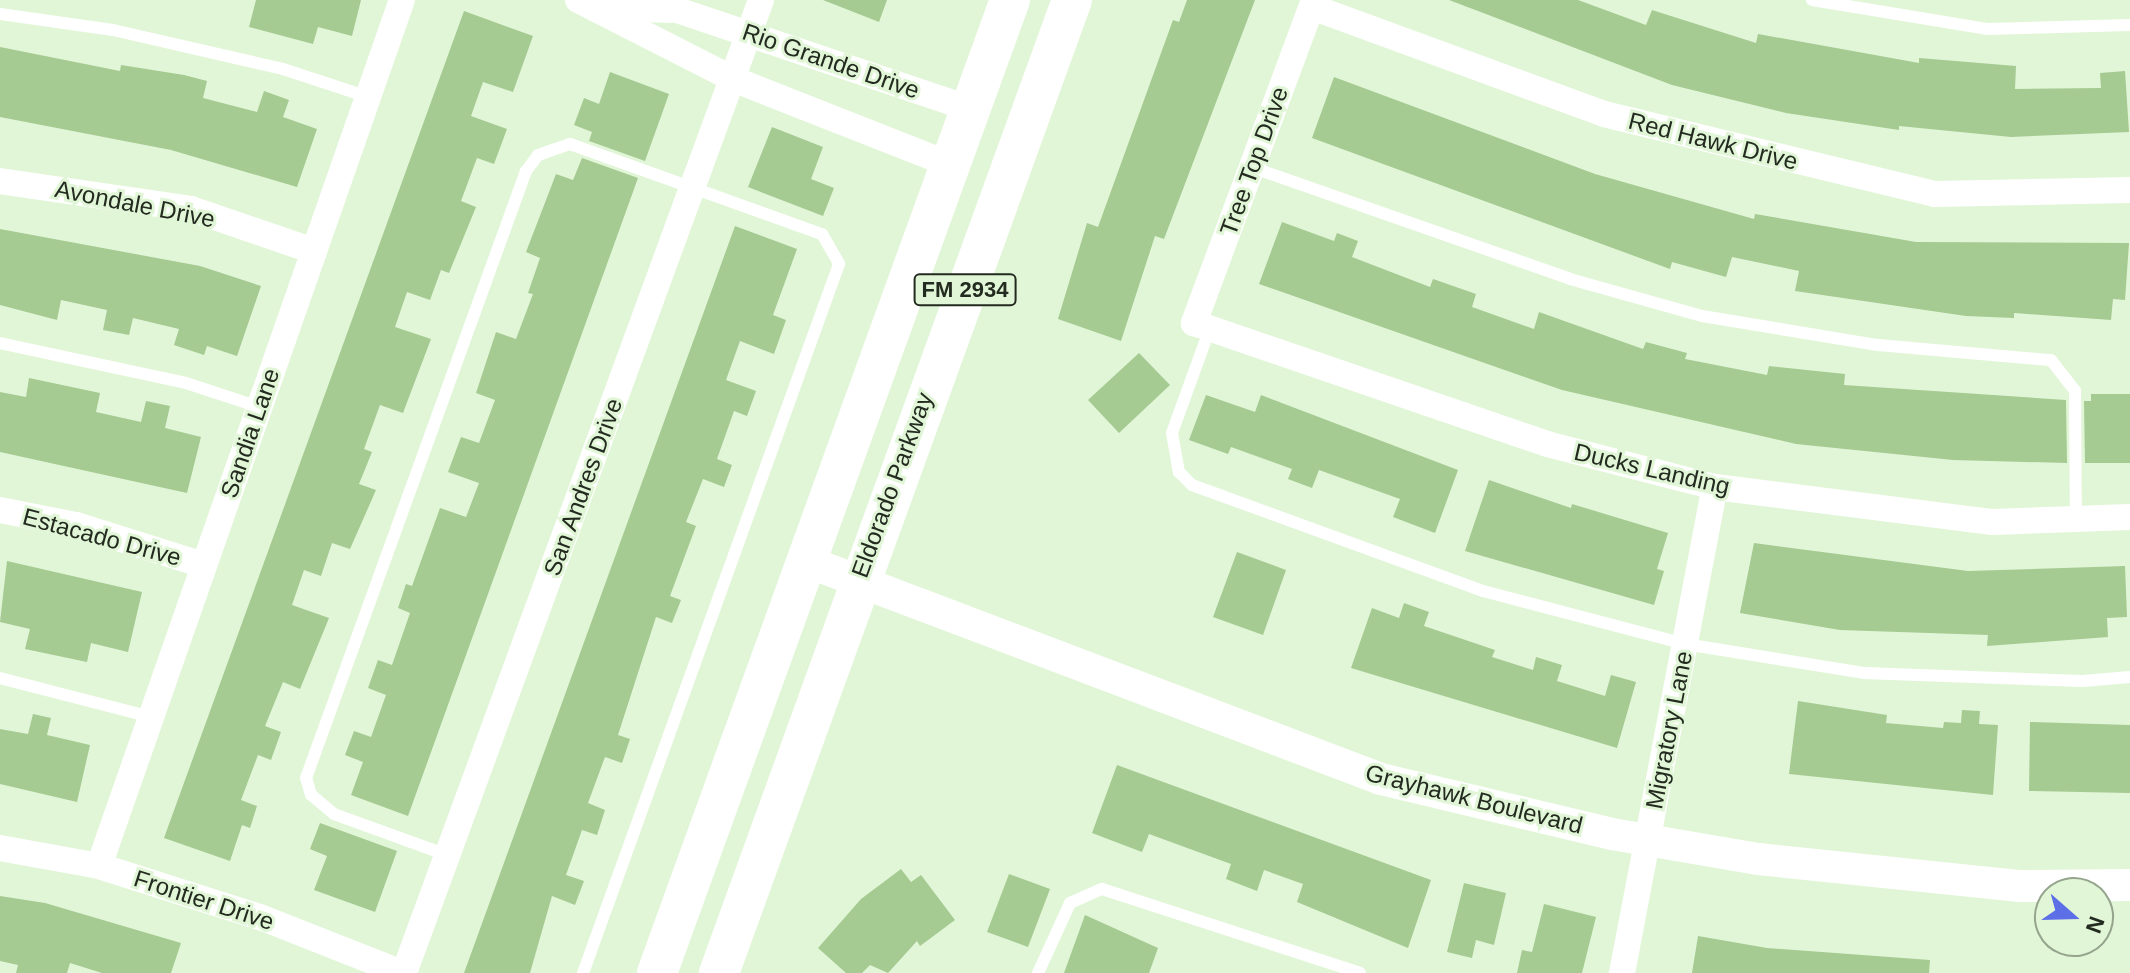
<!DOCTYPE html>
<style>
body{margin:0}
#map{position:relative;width:2130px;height:973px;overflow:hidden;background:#e1f6d7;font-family:Arial,sans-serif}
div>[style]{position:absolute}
.building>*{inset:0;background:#a5ca92}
.service>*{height:12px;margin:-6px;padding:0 6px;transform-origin:6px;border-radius:6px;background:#fff}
.minor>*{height:26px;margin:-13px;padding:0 13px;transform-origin:13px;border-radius:13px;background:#fff}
.tertiary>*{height:32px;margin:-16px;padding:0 16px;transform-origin:16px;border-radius:16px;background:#fff}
.primary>*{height:40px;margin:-20px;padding:0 20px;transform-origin:20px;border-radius:20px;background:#fff}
span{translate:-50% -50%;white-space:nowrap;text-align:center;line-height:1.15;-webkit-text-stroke:6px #e1f6d7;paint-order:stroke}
.shield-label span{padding:2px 6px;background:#e1f6d7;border:2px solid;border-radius:6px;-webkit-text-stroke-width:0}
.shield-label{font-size:22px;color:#232a1f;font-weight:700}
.street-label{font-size:24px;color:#232a1f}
.north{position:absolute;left:2034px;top:877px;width:80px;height:80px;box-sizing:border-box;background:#e1f6d7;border:2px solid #95a48d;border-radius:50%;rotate:110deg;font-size:22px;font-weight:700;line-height:32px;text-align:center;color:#232a1f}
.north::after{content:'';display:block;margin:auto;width:28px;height:36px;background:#5d6fe6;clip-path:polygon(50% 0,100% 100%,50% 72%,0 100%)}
</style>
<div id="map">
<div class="building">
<div style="clip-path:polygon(256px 0,361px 0,352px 36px,318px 27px,313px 44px,249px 27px)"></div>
<div style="clip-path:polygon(823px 0,887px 0,879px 22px)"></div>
<div style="clip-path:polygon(1187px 0,1255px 0,1164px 239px,1155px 236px,1121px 341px,1058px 319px,1087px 223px,1098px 227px,1173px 20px,1179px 22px)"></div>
<div style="clip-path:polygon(1449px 0,1578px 0,1646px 25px,1652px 10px,1756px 43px,1758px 34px,1919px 63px,1919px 58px,2016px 66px,2015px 89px,2101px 88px,2100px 73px,2125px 71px,2129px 132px,2011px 137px,1899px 126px,1899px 130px,1786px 113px,1672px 85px)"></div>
<div style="clip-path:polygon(464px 11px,533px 36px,513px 92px,483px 82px,471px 116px,507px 129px,494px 164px,477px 158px,461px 201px,476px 207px,449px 273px,441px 270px,430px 300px,407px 292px,395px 327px,431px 339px,403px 413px,380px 405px,364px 449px,372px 452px,359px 484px,376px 490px,350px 549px,332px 543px,321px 576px,304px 570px,292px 605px,329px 618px,300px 689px,283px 682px,265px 726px,281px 732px,271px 760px,258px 755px,241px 800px,257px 806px,250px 828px,242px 825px,230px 861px,164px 838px)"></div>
<div style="clip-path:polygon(0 47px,120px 71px,121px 65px,184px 75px,207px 81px,203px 98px,257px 112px,264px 91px,289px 100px,283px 117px,317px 129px,297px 187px,171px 150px,0 117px)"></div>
<div style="clip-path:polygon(610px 72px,669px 94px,645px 161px,589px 141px,592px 132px,574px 125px,584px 98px,599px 104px)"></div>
<div style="clip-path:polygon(1334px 77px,1595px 174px,1754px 219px,1755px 214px,1916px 242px,2129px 243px,2125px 300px,2113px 299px,2111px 320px,2014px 313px,2014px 318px,1966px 316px,1795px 291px,1799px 271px,1732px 257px,1726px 277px,1672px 262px,1670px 269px,1312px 138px)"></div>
<div style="clip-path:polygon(772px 127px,823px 147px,811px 179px,834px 188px,823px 216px,748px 187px)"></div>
<div style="clip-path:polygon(582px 158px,638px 178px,408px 816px,351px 795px,363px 762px,345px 755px,354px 731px,371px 737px,386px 695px,368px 688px,378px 660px,392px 665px,410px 613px,398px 608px,406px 584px,412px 586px,440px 508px,466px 517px,479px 483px,448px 472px,461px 437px,479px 443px,495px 400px,476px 393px,496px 332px,516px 339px,533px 294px,528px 293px,540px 258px,526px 252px,556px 174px,573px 180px)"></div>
<div style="clip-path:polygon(1282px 222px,1334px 241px,1337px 233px,1358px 241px,1352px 257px,1430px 287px,1433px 279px,1476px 294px,1472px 307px,1534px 329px,1539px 312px,1643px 349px,1646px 342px,1687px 353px,1685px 359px,1767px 375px,1769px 366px,1845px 374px,1844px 385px,2066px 400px,2067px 463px,1953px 460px,1796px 444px,1562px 390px,1259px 284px)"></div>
<div style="clip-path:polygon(735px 226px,797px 249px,773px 315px,786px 320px,774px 354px,740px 341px,726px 380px,756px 391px,747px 416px,734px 411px,717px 459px,732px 465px,724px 487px,703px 479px,686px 522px,696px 526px,670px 596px,681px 600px,672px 623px,656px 617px,618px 735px,630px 739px,622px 763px,605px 757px,588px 803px,605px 810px,597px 835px,582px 830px,566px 875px,584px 881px,575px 905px,552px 896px,530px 973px,464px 973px)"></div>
<div style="clip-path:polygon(0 229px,200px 266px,261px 286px,237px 356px,207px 346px,204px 355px,174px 345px,179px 329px,133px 318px,129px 335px,103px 330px,107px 310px,61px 300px,57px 320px,0 305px)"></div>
<div style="clip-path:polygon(1139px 353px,1170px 385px,1119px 433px,1088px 400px)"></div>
<div style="clip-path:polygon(29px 378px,100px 393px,96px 412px,141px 422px,146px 401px,170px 406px,165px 428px,201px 437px,187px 493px,0 452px,0 392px,26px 397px)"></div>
<div style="clip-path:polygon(2091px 394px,2130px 394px,2130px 463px,2085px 463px,2084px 401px,2091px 401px)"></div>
<div style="clip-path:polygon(1206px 395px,1255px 412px,1261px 395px,1458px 470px,1435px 533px,1393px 517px,1400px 499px,1319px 470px,1312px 488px,1288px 479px,1292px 469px,1231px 447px,1228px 454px,1189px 440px)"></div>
<div style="clip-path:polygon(1489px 480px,1571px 508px,1572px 504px,1668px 533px,1657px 569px,1664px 571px,1654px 605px,1465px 551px)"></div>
<div style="clip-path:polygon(1754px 543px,1968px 571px,2125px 566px,2127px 617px,2107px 618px,2108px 637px,1987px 646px,1988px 635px,1840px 630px,1740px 613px)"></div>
<div style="clip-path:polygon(1237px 552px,1286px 570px,1263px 635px,1213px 617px)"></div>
<div style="clip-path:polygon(7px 561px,142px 592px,128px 652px,91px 643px,87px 662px,25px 649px,30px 629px,0 622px)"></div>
<div style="clip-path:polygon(1404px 603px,1429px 612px,1424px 626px,1495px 650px,1492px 657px,1533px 670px,1536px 657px,1562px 665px,1557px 681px,1605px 696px,1611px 675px,1636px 682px,1617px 748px,1351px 668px,1372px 608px,1399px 618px)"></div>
<div style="clip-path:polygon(1798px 701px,1887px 715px,1886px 723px,1943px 728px,1944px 722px,1961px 723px,1962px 710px,1980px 711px,1979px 724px,1998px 725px,1993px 795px,1789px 774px)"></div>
<div style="clip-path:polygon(33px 714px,51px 718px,47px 735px,90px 745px,77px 802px,0 784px,0 729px,28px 734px)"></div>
<div style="clip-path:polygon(2030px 722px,2130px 725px,2130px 793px,2029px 791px)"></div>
<div style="clip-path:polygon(1117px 765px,1431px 880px,1408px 948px,1297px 902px,1303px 884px,1264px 870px,1257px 891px,1226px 879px,1231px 864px,1149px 834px,1142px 852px,1092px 833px)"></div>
<div style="clip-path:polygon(320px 823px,397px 851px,375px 912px,314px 890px,327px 856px,310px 849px)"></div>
<div style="clip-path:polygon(901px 869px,911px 882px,921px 875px,955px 920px,920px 946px,917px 941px,888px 973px,870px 965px,862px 973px,846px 973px,818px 948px,861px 899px)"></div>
<div style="clip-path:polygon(1009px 874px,1050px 889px,1028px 947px,987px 932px)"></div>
<div style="clip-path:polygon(1464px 883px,1506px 893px,1494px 945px,1476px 940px,1472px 958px,1447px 952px)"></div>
<div style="clip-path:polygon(0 896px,45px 903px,181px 943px,171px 973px,102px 973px,70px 963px,67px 973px,16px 973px,18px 965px,0 961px)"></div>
<div style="clip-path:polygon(1544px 904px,1596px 917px,1582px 973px,1517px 973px,1522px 950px,1532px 952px)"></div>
<div style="clip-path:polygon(1085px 915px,1158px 948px,1149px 973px,1064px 973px)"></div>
<div style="clip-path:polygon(1698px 936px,1767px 948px,1930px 960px,1929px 973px,1692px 973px)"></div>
</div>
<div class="service">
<div style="left:1812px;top:0;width:177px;rotate:9.4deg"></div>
<div style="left:1987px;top:29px;width:143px;rotate:-1.6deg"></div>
<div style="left:0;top:14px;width:114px;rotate:8.1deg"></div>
<div style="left:113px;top:30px;width:174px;rotate:12.9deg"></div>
<div style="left:283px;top:69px;width:89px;rotate:18.2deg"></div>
<div style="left:1251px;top:167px;width:338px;rotate:19.3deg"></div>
<div style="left:1570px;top:279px;width:137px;rotate:15.7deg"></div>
<div style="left:1702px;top:316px;width:178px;rotate:9.4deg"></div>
<div style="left:1878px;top:345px;width:174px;rotate:5deg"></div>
<div style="left:2051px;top:360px;width:39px;rotate:52deg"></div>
<div style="left:2075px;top:391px;width:128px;rotate:89.6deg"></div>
<div style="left:1210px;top:328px;width:112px;rotate:109.9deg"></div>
<div style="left:1172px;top:433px;width:40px;rotate:80deg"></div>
<div style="left:1179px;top:472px;width:18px;rotate:45deg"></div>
<div style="left:1192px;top:485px;width:310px;rotate:20deg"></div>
<div style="left:1483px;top:591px;width:209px;rotate:14.7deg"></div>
<div style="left:1685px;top:644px;width:181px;rotate:9.2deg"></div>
<div style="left:1864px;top:673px;width:219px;rotate:2.1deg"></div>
<div style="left:2083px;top:681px;width:47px;rotate:-4.9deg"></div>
<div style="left:0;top:343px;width:190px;rotate:12.1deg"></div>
<div style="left:186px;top:383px;width:77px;rotate:18.2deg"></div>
<div style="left:0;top:678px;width:156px;rotate:14.5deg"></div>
<div style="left:447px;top:855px;width:120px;rotate:-160.1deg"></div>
<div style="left:334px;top:814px;width:30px;rotate:-140deg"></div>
<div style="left:311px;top:795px;width:18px;rotate:-106deg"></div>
<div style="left:306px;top:778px;width:646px;rotate:-70.08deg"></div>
<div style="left:526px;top:171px;width:20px;rotate:-53deg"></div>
<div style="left:538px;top:155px;width:34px;rotate:-19deg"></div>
<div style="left:570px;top:144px;width:268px;rotate:19.7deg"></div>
<div style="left:822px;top:234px;width:34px;rotate:60deg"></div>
<div style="left:839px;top:264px;width:754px;rotate:109.85deg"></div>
<div style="left:1038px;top:973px;width:77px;rotate:-65.4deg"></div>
<div style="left:1070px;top:903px;width:35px;rotate:-24deg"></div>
<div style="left:1102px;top:889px;width:271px;rotate:18deg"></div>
</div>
<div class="minor">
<div style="left:578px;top:0;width:174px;rotate:27deg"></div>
<div style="left:733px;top:79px;width:232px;rotate:21.5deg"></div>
<div style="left:1314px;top:0;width:345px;rotate:110.4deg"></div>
<div style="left:1194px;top:323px;width:373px;rotate:18.9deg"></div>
<div style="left:1547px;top:444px;width:173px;rotate:14.4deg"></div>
<div style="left:1715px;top:487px;width:280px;rotate:7.2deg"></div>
<div style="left:1993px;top:522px;width:137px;rotate:-2.1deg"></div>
<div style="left:1312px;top:7px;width:311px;rotate:20.1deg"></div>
<div style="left:1604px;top:114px;width:341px;rotate:13.6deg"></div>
<div style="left:1935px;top:194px;width:195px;rotate:-1.2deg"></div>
<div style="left:600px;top:8px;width:77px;rotate:1.5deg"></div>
<div style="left:677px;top:10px;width:308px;rotate:18.6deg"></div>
<div style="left:0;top:181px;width:193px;rotate:8.3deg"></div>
<div style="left:191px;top:209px;width:130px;rotate:18.9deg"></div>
<div style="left:0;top:510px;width:77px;rotate:11.2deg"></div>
<div style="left:76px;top:525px;width:134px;rotate:17.4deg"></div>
<div style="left:0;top:848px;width:101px;rotate:10.3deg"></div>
<div style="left:99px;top:866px;width:169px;rotate:17.6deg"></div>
<div style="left:260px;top:917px;width:153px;rotate:21.5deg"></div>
<div style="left:99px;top:866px;width:917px;rotate:-70.72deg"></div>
<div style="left:404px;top:973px;width:1036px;rotate:-69.85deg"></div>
<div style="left:1622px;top:973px;width:495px;rotate:-79.2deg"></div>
</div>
<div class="tertiary">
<div style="left:803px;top:560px;width:618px;rotate:20.75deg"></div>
<div style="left:1381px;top:779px;width:237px;rotate:13.4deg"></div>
<div style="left:1612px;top:834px;width:148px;rotate:9.7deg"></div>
<div style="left:1758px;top:859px;width:264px;rotate:5.9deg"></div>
<div style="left:2021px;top:886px;width:109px;rotate:-0.5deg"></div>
</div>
<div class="primary">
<div style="left:657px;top:973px;width:1035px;rotate:-70.06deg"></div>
<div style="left:719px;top:973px;width:1035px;rotate:-70.06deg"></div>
</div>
<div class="shield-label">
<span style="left:965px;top:290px">FM 2934</span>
</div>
<div class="street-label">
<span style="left:831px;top:61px;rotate:19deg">Rio Grande Drive</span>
<span style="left:1713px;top:141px;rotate:14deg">Red Hawk Drive</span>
<span style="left:1254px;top:161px;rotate:-70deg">Tree Top Drive</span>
<span style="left:135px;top:204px;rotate:11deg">Avondale Drive</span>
<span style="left:250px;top:433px;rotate:-71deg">Sandia Lane</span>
<span style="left:1652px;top:469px;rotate:13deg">Ducks Landing</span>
<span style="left:892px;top:485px;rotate:-70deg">Eldorado Parkway</span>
<span style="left:583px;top:487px;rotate:-70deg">San Andres Drive</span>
<span style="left:102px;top:537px;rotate:15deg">Estacado Drive</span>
<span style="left:1669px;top:730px;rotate:-79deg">Migratory Lane</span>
<span style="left:1474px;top:799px;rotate:14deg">Grayhawk Boulevard</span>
<span style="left:204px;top:900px;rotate:18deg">Frontier Drive</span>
</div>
<div class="north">N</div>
</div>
